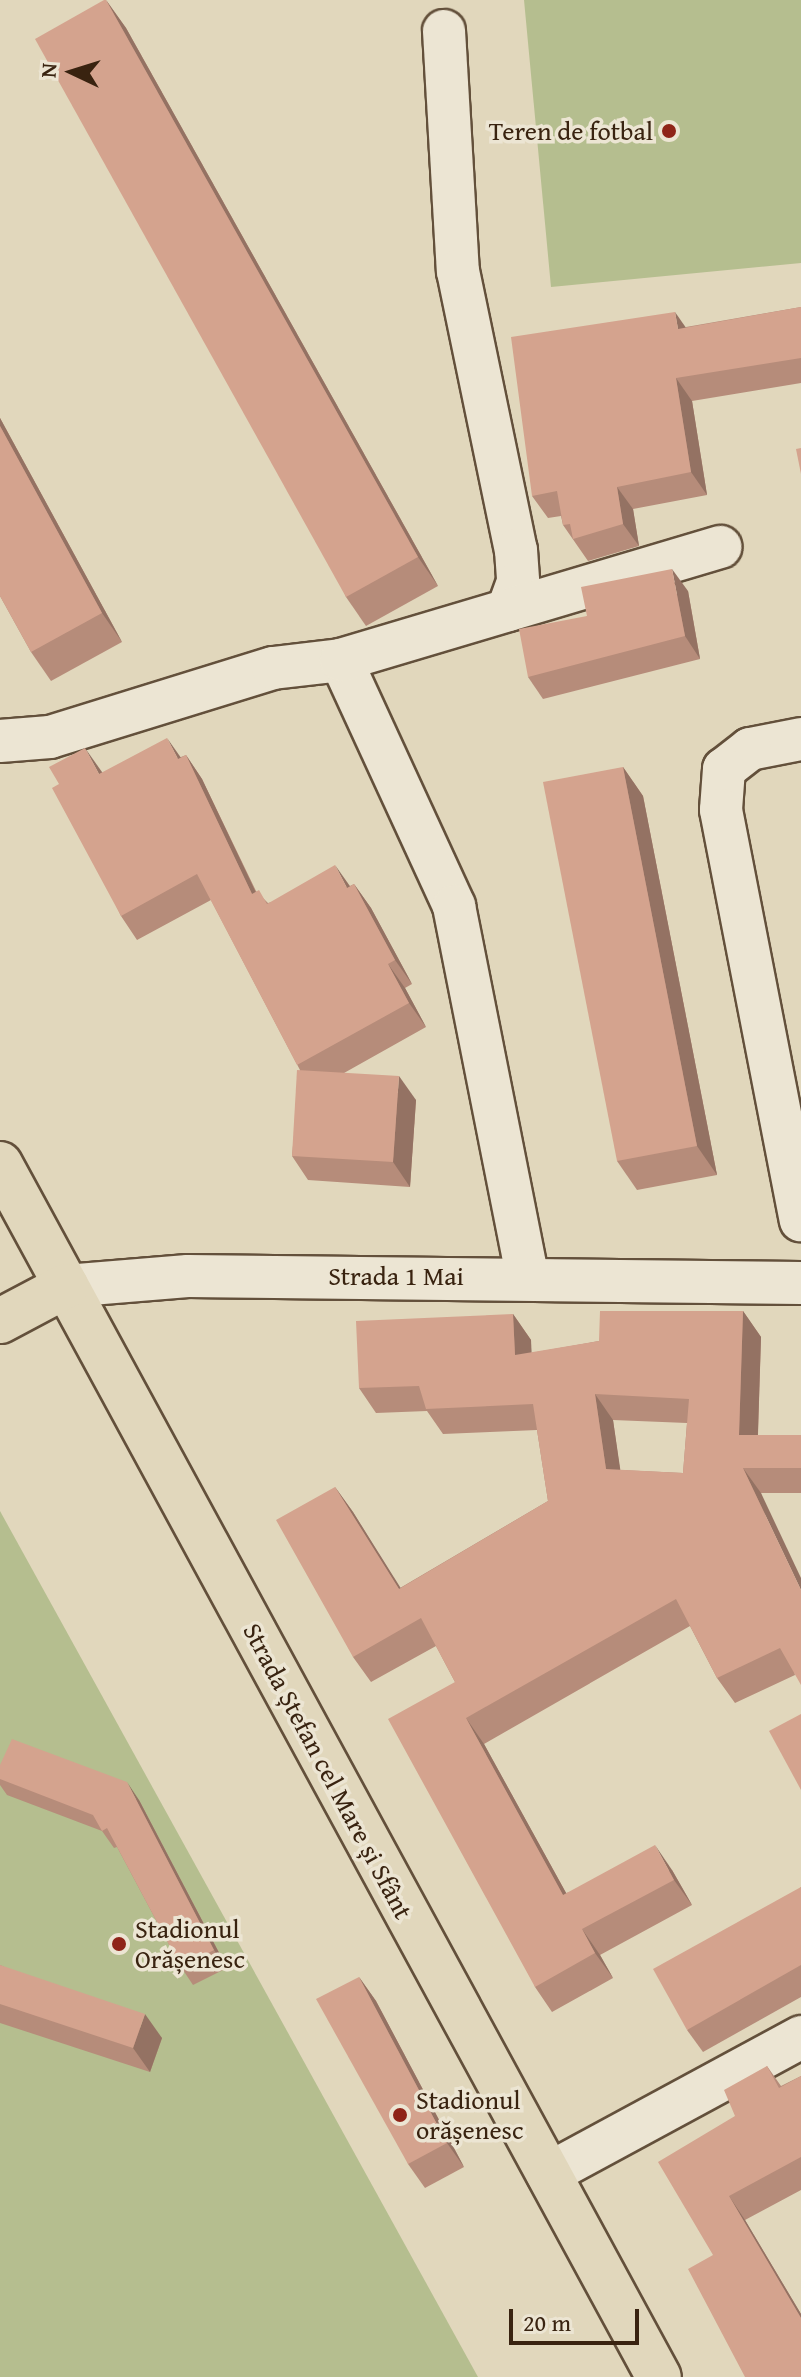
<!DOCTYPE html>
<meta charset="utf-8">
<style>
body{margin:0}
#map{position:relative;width:801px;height:2377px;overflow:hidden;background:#e1d7bc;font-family:"Gentium Book Plus",serif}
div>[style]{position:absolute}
.green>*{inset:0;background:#b5be8f}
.roads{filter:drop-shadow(2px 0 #63503b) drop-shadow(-2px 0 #63503b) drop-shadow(0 2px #63503b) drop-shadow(0 -2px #63503b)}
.minor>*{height:42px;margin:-21px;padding:0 21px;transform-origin:21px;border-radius:21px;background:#ece5d3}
.major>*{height:44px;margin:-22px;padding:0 22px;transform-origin:22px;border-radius:22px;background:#e1d7bc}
.wall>*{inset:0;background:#b68c7a}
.shaded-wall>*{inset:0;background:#947263}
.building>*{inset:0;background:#d4a38e}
.dots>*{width:22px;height:22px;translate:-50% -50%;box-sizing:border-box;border:4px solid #ece5d3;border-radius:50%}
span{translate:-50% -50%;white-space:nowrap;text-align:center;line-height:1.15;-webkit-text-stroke:7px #ece5d3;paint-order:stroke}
.poi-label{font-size:26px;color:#392310}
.right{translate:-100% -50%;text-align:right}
.left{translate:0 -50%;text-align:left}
.street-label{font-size:26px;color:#392310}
.north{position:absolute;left:32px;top:32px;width:80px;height:80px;-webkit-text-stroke:6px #ece5d3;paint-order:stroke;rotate:274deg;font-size:22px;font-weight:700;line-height:32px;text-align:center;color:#392310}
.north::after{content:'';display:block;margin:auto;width:28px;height:36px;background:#392310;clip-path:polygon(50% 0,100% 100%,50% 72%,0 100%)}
.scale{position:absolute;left:509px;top:2309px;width:130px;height:36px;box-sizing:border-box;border:4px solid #392310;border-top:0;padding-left:10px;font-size:24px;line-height:28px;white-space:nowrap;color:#392310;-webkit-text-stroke:6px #ece5d3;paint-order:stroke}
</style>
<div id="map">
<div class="green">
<div style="clip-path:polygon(524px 0,801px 0,801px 263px,551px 287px)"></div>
<div style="clip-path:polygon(0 1511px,478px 2377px,0 2377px)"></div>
</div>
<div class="roads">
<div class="minor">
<div style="left:444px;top:31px;width:240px;rotate:86.7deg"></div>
<div style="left:458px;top:271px;width:285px;rotate:78.3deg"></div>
<div style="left:516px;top:550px;width:32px;rotate:86deg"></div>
<div style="left:518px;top:582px;width:30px;rotate:110deg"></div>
<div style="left:341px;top:660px;width:271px;rotate:65.3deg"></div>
<div style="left:454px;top:906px;width:377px;rotate:78.8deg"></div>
<div style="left:801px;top:739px;width:52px;rotate:168.9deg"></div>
<div style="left:750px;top:749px;width:33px;rotate:142deg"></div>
<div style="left:724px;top:769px;width:41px;rotate:94.2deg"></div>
<div style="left:721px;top:810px;width:418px;rotate:79deg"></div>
<div style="left:0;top:741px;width:50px;rotate:-4.6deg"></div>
<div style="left:50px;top:737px;width:233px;rotate:-17.2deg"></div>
<div style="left:273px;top:668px;width:68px;rotate:-6.7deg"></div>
<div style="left:341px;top:660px;width:396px;rotate:-16.6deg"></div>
<div style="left:66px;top:1286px;width:122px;rotate:-4.7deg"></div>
<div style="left:188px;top:1276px;width:613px;rotate:0.65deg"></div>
<div style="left:548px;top:2174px;width:288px;rotate:-28.4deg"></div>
</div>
<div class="major">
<div style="left:0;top:1164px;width:1380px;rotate:61.49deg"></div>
<div style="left:0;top:1321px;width:75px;rotate:-27.9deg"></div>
</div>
</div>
<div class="wall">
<div style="clip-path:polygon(106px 0,126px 28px,438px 586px,366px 626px,346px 597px)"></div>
<div style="clip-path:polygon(801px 307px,801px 383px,692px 401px,707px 495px,633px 509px,639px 546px,588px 561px,563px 525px,561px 516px,548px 518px,532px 496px,686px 327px)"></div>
<div style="clip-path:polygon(0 418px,122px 642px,51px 681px,31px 652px,0 596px)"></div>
<div style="clip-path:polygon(688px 591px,700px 659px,543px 699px,528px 677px,587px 616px)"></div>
<div style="clip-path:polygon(186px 755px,202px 779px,256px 891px,268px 903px,350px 886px,354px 884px,371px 908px,412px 984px,405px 988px,426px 1027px,344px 1073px,416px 1100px,410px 1187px,308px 1180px,292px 1156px,300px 1070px,211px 900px,137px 940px,121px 916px,59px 784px,102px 773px,181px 757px)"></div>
<div style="clip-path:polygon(623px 767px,643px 796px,717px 1175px,637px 1190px,617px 1161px)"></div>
<div style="clip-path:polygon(evenodd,743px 1311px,761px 1337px,758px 1435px,801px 1435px,801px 1493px,761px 1493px,795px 1675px,735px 1703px,717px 1678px,690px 1626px,484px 1744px,566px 1893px,672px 1870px,692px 1905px,600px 1955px,613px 1978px,552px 2012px,535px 1987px,455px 1682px,436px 1646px,371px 1682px,353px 1657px,335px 1487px,353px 1512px,400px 1588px,548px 1501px,537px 1430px,443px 1434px,427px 1411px,376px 1413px,359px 1388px,513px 1314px,531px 1340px,531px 1353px,599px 1341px,743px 1311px,613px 1420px,687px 1423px,683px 1473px,620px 1470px,613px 1420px)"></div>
<div style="clip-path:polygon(0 1765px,139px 1800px,227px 1968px,193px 1985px,181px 1967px,117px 1847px,114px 1848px,102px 1831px,7px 1795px,0 1785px)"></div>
<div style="clip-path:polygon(801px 1887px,801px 1997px,703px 2052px,687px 2030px)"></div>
<div style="clip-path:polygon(0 1965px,162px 2038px,150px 2072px,0 2023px)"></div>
<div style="clip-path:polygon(359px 1977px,376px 2001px,464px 2167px,425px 2188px,408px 2164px)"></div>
<div style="clip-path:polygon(767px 2066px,781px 2086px,801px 2076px,801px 2190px,745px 2220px,801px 2314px,801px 2377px,713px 2255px,735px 2116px)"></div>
</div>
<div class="shaded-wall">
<div style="clip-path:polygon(106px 0,126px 28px,438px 586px,418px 557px)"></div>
<div style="clip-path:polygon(675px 312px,691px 335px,678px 329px)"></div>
<div style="clip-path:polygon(676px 378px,692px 401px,707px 495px,691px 472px)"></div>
<div style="clip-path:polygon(0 418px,122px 642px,102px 613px,0 426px)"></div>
<div style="clip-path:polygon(617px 487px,633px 509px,639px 546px,623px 524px)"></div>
<div style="clip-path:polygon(672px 569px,688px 591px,700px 659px,685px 636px)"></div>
<div style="clip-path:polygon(167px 738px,184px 762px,178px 759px)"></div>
<div style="clip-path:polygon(85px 748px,102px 772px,116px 798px,99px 774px)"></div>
<div style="clip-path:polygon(186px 755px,202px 779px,268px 918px,252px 894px)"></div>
<div style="clip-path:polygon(623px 767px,643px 796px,717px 1175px,697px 1146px)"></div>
<div style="clip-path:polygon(335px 865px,352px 889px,347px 888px)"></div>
<div style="clip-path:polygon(354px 884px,371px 908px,412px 984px,395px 960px)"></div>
<div style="clip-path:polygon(388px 964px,405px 988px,426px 1027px,409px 1003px)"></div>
<div style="clip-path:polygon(399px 1076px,416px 1100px,410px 1187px,393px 1162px)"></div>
<div style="clip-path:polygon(743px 1311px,761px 1337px,757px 1460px,739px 1435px)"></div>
<div style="clip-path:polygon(513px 1314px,531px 1340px,533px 1381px,515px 1355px)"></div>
<div style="clip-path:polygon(595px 1394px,613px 1420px,624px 1495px,606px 1469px)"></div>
<div style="clip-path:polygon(743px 1468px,761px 1493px,801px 1578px,801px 1590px)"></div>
<div style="clip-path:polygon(335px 1487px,353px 1512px,417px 1614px,399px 1589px)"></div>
<div style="clip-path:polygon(466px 1718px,484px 1744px,581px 1920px,563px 1895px)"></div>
<div style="clip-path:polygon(127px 1782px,139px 1800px,227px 1968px,214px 1950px)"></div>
<div style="clip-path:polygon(655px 1845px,672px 1870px,692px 1905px,674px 1880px)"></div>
<div style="clip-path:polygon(582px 1929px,600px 1955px,613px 1978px,595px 1953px)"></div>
<div style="clip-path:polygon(359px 1977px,376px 2001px,464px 2167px,447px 2143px)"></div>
<div style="clip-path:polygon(145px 2014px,162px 2038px,150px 2072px,133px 2048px)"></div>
<div style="clip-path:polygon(729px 2196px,745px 2220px,801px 2314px,801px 2318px)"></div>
</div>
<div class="building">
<div style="clip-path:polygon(104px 0,106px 0,418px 557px,346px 597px,35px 39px)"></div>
<div style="clip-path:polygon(801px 307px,801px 358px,676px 378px,691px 472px,617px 487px,623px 524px,573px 539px,570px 524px,563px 525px,557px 491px,532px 496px,511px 337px,675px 312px,678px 329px)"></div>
<div style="clip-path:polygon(0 426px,102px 613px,31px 652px,0 596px)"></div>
<div style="clip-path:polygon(801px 448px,801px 474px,796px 449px)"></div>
<div style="clip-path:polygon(672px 569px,685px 636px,528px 677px,519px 629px,587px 616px,581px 587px)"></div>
<div style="clip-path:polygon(167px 738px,178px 759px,186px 755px,252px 894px,259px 890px,267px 904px,335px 865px,347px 888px,354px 884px,395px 960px,388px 964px,409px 1003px,297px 1065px,197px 874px,121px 916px,52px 788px,59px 784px,49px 767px,85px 748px,99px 774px)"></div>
<div style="clip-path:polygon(623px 767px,697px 1146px,617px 1161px,543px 782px)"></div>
<div style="clip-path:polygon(297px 1070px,399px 1076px,393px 1162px,292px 1156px)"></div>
<div style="clip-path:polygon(evenodd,600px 1311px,743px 1311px,739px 1435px,801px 1435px,801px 1468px,743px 1468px,801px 1590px,801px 1685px,780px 1648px,717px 1678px,676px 1599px,466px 1718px,563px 1895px,655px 1845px,674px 1880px,582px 1929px,595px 1953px,535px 1987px,388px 1719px,455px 1682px,421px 1618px,353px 1657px,276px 1520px,335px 1487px,399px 1589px,548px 1501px,533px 1404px,426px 1409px,419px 1386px,359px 1388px,356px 1321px,513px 1314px,515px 1355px,599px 1341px,600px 1311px,595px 1394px,689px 1399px,683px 1473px,606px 1469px,595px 1394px)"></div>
<div style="clip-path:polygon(801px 1714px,801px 1790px,769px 1731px)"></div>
<div style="clip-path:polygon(12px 1739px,127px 1782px,214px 1950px,181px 1967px,107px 1828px,102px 1831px,93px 1815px,0 1779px,0 1765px)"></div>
<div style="clip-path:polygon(801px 1887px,801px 1965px,687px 2030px,653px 1969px)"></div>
<div style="clip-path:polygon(0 1965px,145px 2014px,133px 2048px,0 2004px)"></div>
<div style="clip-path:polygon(359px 1977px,447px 2143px,408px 2164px,316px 1999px)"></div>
<div style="clip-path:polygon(767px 2066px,779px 2088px,801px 2076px,801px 2157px,729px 2196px,801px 2318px,801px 2377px,745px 2377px,688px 2269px,713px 2255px,658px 2162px,735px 2116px,724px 2090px)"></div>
</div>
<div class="dots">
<div style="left:669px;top:131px;background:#8f2418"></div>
<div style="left:119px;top:1944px;background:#8f2418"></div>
<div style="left:400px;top:2115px;background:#8f2418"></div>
</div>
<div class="poi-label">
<span class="right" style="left:653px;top:131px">Teren de fotbal</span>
<span class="left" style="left:135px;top:1944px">Stadionul<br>Orășenesc</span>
<span class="left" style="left:416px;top:2115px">Stadionul<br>orășenesc</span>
</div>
<div class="street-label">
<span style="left:396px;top:1276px">Strada 1 Mai</span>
<span style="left:328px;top:1771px;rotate:62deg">Strada Ștefan cel Mare și Sfânt</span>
</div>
<div class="north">N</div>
<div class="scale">20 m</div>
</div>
